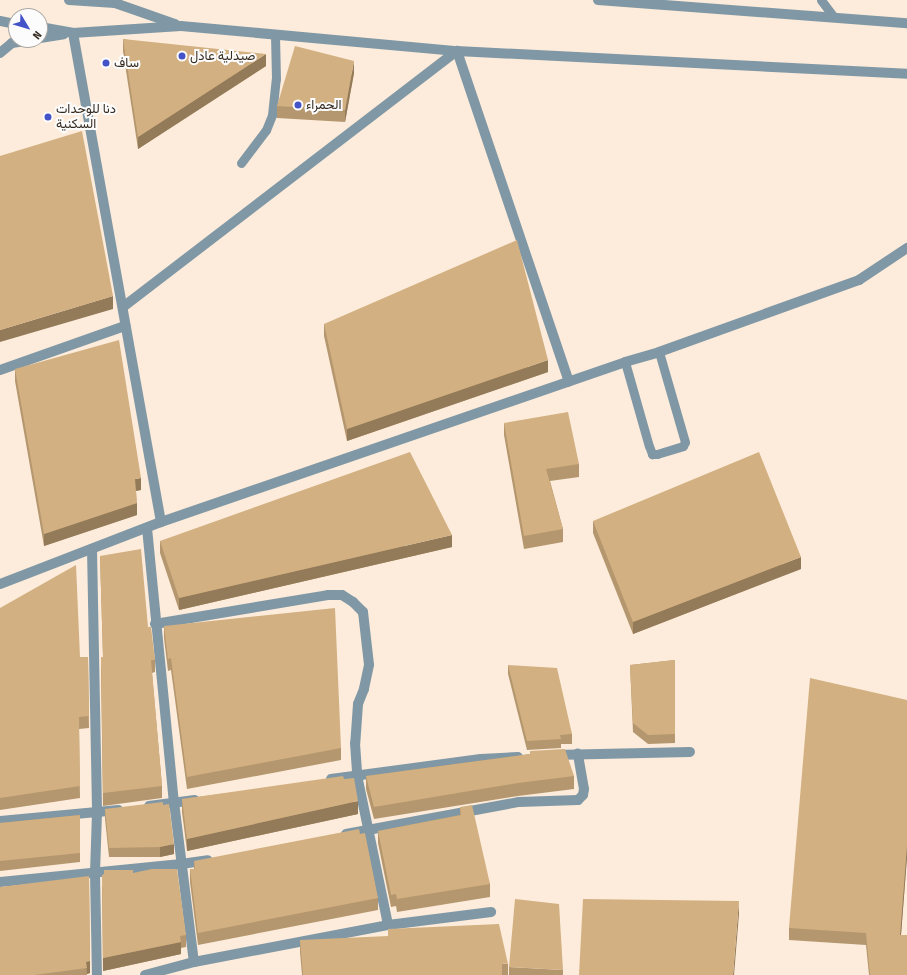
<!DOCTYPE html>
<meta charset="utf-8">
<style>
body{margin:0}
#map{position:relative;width:907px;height:975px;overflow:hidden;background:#fdecdb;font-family:"Fira Sans Condensed",Vazirmatn,sans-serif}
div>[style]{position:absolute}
.service>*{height:9px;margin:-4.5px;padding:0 4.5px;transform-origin:4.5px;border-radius:4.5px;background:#8098a5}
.minor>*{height:10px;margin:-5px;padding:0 5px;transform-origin:5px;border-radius:5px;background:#8098a5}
.tertiary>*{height:10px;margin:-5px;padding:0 5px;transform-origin:5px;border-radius:5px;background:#8098a5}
.wall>*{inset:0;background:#b5976f}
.shaded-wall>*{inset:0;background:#937b5a}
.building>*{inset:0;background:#d2b081}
.dots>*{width:11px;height:11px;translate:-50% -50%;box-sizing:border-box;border:2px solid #fcfcfc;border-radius:50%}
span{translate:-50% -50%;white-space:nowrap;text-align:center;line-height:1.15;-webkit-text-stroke:4px #fcfcfc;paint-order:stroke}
.poi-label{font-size:13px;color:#352b20}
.left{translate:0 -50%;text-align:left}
.north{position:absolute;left:8px;top:8px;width:40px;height:40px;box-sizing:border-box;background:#fcfcfc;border:1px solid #aca8a4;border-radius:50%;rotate:128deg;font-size:11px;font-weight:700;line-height:16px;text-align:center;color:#352b20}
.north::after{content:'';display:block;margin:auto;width:14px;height:18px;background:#4453c7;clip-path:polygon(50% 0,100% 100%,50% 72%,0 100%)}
</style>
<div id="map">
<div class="service">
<div style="left:821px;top:0;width:21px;rotate:53deg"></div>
<div style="left:241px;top:163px;width:41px;rotate:-52.9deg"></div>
<div style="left:266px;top:130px;width:16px;rotate:-68deg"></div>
<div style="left:272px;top:115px;width:36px;rotate:-84deg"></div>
<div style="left:276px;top:79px;width:44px;rotate:-91.3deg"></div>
<div style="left:625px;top:362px;width:87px;rotate:74.1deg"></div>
<div style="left:649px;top:446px;width:9px;rotate:69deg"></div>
<div style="left:652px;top:454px;width:5px"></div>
<div style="left:657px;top:454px;width:27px;rotate:-17deg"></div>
<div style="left:683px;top:446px;width:4px;rotate:-63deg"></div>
<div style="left:685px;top:442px;width:94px;rotate:-106.1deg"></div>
</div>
<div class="minor">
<div style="left:73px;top:33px;width:497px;rotate:79.8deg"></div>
<div style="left:123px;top:307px;width:421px;rotate:-37.5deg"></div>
<div style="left:457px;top:51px;width:349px;rotate:71.3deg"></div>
<div style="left:0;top:370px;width:133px;rotate:-19.4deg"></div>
<div style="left:147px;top:528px;width:275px;rotate:84.4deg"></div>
<div style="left:174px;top:802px;width:161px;rotate:82.9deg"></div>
<div style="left:92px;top:549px;width:264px;rotate:88.9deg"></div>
<div style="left:97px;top:813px;width:60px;rotate:91.9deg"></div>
<div style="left:95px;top:873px;width:102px;rotate:88.9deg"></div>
<div style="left:0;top:584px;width:173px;rotate:-21.1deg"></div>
<div style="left:161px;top:522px;width:491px;rotate:-19deg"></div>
<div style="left:625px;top:362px;width:35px;rotate:-16deg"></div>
<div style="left:659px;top:352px;width:213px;rotate:-19.8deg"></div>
<div style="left:859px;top:280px;width:58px;rotate:-33.7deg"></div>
<div style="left:155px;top:624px;width:175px;rotate:-9.5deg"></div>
<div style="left:328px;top:595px;width:14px"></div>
<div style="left:342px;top:595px;width:13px;rotate:32deg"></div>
<div style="left:353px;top:602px;width:14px;rotate:45deg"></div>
<div style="left:363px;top:612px;width:53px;rotate:83.5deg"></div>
<div style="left:369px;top:665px;width:25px;rotate:102deg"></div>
<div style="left:364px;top:689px;width:16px;rotate:112deg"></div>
<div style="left:358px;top:704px;width:39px;rotate:94deg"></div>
<div style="left:355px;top:743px;width:32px;rotate:86deg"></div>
<div style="left:357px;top:775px;width:153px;rotate:78.3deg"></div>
<div style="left:554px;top:755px;width:136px;rotate:-1.3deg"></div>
<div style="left:331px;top:779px;width:151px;rotate:-7.6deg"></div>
<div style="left:481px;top:759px;width:37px;rotate:-3deg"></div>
<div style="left:149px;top:806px;width:46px;rotate:-7.4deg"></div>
<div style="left:0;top:821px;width:119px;rotate:-5.3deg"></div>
<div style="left:346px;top:834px;width:176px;rotate:-10.5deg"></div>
<div style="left:519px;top:802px;width:59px;rotate:-1.9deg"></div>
<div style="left:578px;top:800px;width:7px;rotate:-45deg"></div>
<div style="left:583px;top:795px;width:6px;rotate:-81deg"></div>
<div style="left:584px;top:789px;width:36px;rotate:-100deg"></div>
<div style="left:0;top:882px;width:182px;rotate:-5.7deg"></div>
<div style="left:181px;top:864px;width:27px;rotate:-8deg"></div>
<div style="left:145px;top:975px;width:51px;rotate:-14.9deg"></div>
<div style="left:194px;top:962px;width:197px;rotate:-10.8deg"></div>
<div style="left:388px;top:925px;width:104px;rotate:-7.2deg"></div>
</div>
<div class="tertiary">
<div style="left:69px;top:0;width:46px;rotate:3.7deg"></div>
<div style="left:115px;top:3px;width:64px;rotate:19.3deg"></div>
<div style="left:598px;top:0;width:310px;rotate:4.3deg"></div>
<div style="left:0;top:21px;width:16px;rotate:11deg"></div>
<div style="left:40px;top:27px;width:34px;rotate:10deg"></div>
<div style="left:73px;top:33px;width:108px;rotate:-3.7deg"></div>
<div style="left:181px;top:26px;width:277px;rotate:5.2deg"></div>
<div style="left:457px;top:51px;width:451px;rotate:2.9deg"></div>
<div style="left:40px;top:38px;width:24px;rotate:-9deg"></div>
<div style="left:0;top:53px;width:16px;rotate:-40deg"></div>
<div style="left:12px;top:43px;width:19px;rotate:-9deg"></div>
</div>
<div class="wall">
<div style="clip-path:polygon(123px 39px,266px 66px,138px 149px,123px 51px)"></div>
<div style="clip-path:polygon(354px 73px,345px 122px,277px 118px,277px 106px)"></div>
<div style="clip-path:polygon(324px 324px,548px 372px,347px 441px,324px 336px)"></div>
<div style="clip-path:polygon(15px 369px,141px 490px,136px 491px,137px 515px,44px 546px,15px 381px)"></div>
<div style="clip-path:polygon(504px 423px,579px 464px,579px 477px,550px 481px,563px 529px,563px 542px,524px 549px,504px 435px)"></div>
<div style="clip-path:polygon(593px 521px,801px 569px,633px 634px,593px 533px)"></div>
<div style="clip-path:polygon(160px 541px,452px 547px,179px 610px,160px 553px)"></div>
<div style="clip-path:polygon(100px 556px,148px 627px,155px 660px,155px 672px,152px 673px,162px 786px,162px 798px,103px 806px,101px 669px,103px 657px)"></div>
<div style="clip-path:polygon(0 608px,80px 657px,88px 657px,89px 728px,79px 729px,80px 798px,0 810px)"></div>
<div style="clip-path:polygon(164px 626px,341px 748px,341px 760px,187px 789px,171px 670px,168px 671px,164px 638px)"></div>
<div style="clip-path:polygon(675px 660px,675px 743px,648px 744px,633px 732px,630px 665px)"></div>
<div style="clip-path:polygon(508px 665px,572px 734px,572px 744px,561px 744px,561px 748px,527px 750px,508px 674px)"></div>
<div style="clip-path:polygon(907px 700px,907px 857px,901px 935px,907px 975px,869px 975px,866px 945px,789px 940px,789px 928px)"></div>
<div style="clip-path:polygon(530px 751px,574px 776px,574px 789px,518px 796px,374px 819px,366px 789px,366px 776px,530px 754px)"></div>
<div style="clip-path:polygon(344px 779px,358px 814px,187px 851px,182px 812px,182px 799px)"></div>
<div style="clip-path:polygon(163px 805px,174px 854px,160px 857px,109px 857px,105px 819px,105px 809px)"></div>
<div style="clip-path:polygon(460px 807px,490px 884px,490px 897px,397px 912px,396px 906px,391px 907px,378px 843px,378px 831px,460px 815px)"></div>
<div style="clip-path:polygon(80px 815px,80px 862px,0 871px,0 823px)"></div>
<div style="clip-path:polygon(194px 861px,378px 898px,378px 910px,198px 945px,190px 882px,190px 869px,194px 869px)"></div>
<div style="clip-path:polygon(133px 873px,186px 935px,186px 947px,181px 948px,181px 954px,103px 971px,102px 887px)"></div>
<div style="clip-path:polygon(89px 876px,90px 973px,87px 974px,87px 975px,0 975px)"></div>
<div style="clip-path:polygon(300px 940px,508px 964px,508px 975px,302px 975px,300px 952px)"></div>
<div style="clip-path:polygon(509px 967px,563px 970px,563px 975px,509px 975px)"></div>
</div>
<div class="shaded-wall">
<div style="clip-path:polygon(266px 54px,266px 66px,138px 149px,138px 137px)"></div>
<div style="clip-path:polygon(354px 61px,354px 73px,345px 122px,345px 110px)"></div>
<div style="clip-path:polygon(113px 296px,113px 309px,0 342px,0 330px)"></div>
<div style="clip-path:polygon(548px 360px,548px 372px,347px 441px,347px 429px)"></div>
<div style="clip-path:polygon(141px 478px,141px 490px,135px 491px,135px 479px)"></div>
<div style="clip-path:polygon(137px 503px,137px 515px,44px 546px,44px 534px)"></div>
<div style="clip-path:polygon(452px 535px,452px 547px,179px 610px,179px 598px)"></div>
<div style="clip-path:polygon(801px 557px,801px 569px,633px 634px,633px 622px)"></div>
<div style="clip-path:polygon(358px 801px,358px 814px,187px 851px,187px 839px)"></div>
<div style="clip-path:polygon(174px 844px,174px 854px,160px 857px,160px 847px)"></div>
<div style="clip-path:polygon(907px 845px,907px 857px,900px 948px,900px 935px)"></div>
<div style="clip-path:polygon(739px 901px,739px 914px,734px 975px,733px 975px)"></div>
<div style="clip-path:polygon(181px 942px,181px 954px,103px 971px,103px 958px)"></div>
<div style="clip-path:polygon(90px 961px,90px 973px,87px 974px,86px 962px)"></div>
</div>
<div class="building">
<div style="clip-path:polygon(123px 39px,266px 54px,138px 137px)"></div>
<div style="clip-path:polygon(295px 46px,354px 61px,345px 110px,277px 106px)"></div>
<div style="clip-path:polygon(82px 131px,113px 296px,0 330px,0 156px)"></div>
<div style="clip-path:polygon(517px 240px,548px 360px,347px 429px,324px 324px)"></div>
<div style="clip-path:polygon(119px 340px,141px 478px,135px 479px,137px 503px,44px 534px,15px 369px)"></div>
<div style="clip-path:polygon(568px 412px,579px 464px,546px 469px,563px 529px,524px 536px,504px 423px)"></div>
<div style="clip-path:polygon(410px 452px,452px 535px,179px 598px,160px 541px)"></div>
<div style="clip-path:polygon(759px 452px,801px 557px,633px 622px,593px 521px)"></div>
<div style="clip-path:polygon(141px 549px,148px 627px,151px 627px,155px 660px,151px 660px,162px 786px,103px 793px,101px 657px,103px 657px,100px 556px)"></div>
<div style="clip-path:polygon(76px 565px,80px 657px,88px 657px,89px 716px,79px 717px,80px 786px,0 798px,0 608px)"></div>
<div style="clip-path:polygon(335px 608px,341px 748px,187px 777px,171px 658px,168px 659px,164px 626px)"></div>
<div style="clip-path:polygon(675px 660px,675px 734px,648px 735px,633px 723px,630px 665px)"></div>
<div style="clip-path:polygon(508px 665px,557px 668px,572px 734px,560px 735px,561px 739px,527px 741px)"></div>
<div style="clip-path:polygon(810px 678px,907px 700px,907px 845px,900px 935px,907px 935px,907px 975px,870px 975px,866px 933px,789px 928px)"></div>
<div style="clip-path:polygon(565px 749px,574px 776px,518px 783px,374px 807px,366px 776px,530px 754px,530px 751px)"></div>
<div style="clip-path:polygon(343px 776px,344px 779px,354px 778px,358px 801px,187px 839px,182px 799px)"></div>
<div style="clip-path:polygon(163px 802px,163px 805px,169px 804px,174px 844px,160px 847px,109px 848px,105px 809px)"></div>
<div style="clip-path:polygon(472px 805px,490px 884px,397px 899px,396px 894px,391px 895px,378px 831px,461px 815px,460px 807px)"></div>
<div style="clip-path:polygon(80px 815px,80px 853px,0 861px,0 823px)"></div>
<div style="clip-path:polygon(359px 829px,360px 834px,365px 833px,378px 898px,198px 933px,190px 869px,195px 869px,194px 861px)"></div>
<div style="clip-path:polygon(152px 869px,177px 869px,186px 935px,180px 936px,181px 942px,103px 958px,102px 875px,104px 874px,104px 870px,133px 870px,133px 873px)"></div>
<div style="clip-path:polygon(89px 876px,90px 961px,86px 962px,87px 968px,34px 975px,0 975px,0 887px)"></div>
<div style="clip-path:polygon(515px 899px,559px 904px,563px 970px,509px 967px)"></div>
<div style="clip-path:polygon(583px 899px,739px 901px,733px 975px,579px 975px)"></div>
<div style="clip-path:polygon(499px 924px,508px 964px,502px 963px,502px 975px,303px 975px,300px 940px,388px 936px,388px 929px)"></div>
</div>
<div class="dots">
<div style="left:182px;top:56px;background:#4453c7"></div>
<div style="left:106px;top:63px;background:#4453c7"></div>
<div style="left:298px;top:105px;background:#4453c7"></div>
<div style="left:48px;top:117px;background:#4453c7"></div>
</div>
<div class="poi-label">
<span class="left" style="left:190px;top:56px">صيدلية عادل</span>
<span class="left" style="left:114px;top:63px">ساف</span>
<span class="left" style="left:306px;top:105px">الحمراء</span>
<span class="left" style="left:56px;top:117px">دنا للوحدات<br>السكنية</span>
</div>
<div class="north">N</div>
</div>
